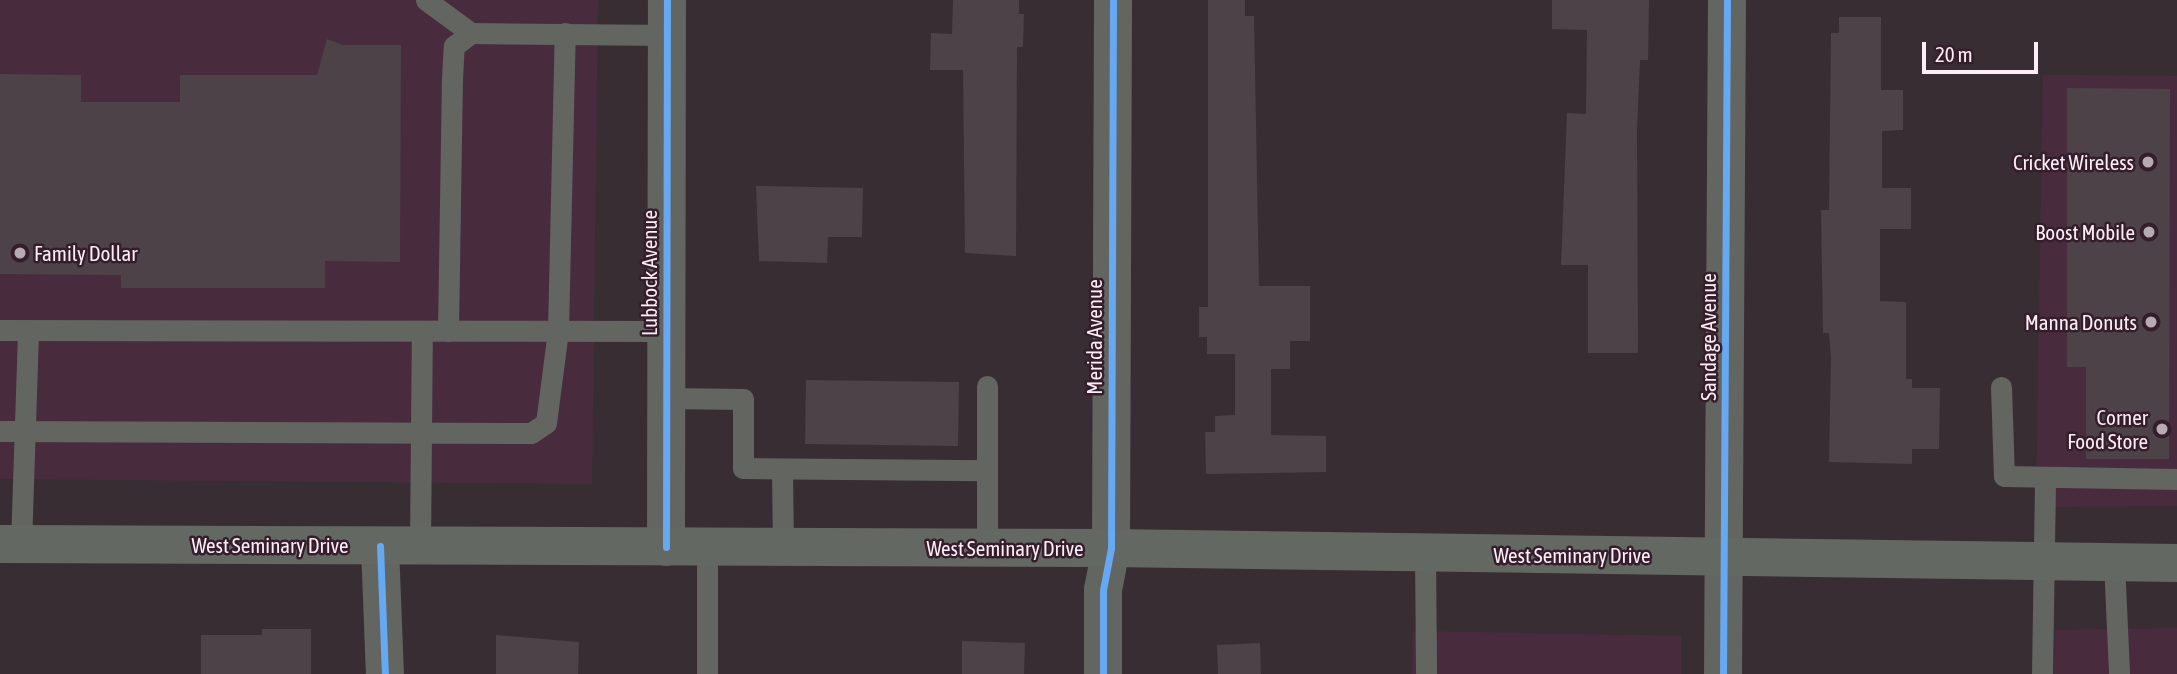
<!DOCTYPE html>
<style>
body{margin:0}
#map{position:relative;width:2177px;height:674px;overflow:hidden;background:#392d34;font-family:"Asap Condensed",sans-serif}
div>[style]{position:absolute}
.built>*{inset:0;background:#482c3d}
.building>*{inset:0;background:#4d4248}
.service>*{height:21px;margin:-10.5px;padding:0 10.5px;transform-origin:10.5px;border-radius:10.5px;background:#636561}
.minor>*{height:38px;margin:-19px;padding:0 19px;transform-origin:19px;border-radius:19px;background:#636561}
.secondary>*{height:38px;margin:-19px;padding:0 19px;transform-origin:19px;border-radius:19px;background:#646862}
.cycleway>*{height:7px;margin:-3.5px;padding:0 3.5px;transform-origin:3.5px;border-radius:3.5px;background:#66a8f1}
.dots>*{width:19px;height:19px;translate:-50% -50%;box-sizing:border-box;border:4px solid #351e2b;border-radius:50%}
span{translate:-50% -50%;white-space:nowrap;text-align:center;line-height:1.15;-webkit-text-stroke:5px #351e2b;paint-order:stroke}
.poi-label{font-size:21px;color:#fdedf6}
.right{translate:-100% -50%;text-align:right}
.left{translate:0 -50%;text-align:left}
.street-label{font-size:21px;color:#fdedf6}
.scale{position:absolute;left:1922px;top:42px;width:116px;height:32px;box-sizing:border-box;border:4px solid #fdedf6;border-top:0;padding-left:9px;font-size:21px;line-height:24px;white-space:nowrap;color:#fdedf6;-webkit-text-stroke:5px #351e2b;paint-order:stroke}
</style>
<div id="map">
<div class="built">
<div style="clip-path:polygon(0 0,598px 0,592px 484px,0 479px)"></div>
<div style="clip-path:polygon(2043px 75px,2177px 76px,2177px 506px,2036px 507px)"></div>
<div style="clip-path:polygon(2177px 628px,2177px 674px,2054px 674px,2055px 630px)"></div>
<div style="clip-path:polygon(1413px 631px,1681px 636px,1681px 674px,1412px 674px)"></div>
</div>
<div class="building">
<div style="clip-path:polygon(953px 0,1019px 0,1019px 14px,1024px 14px,1023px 47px,1017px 47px,1016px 256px,965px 253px,963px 70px,930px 70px,931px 33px,952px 34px)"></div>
<div style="clip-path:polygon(1208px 0,1245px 0,1245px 16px,1254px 16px,1259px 286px,1310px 286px,1310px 341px,1290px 341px,1290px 369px,1271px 369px,1271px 435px,1326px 436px,1326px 472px,1206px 474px,1205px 432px,1215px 432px,1215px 416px,1235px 415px,1235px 354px,1207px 354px,1207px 337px,1199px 337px,1199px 307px,1208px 307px)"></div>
<div style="clip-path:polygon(1552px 0,1649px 0,1648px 60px,1640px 60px,1637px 130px,1638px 353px,1588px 353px,1588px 265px,1561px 265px,1567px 113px,1586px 114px,1587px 30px,1552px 29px)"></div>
<div style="clip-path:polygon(1839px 17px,1881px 17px,1881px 90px,1903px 90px,1903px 130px,1882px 131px,1882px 188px,1911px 188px,1911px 229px,1880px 229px,1880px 301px,1906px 302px,1906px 379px,1912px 379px,1912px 388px,1940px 388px,1939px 449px,1912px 449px,1912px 464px,1829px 462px,1831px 358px,1829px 333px,1823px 333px,1821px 210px,1829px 210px,1831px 33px,1839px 33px)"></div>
<div style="clip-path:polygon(327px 39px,343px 45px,401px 45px,400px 262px,325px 261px,325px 288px,121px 288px,121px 275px,0 274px,0 74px,81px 75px,81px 102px,180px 102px,180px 75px,317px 75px)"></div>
<div style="clip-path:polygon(2067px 88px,2170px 89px,2169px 459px,2086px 459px,2086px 367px,2067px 367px)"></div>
<div style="clip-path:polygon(756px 186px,863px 188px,862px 237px,828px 237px,827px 263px,759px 261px)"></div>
<div style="clip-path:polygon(806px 380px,959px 382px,958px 446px,805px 444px)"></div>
<div style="clip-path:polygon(262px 629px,311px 629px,311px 674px,201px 674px,201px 635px,262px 635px)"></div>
<div style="clip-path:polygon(496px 635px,579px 642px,578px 674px,496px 674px)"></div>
<div style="clip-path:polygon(962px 641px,1025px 643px,1024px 674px,962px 674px)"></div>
<div style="clip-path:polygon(1260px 643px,1261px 674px,1218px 674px,1217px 645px)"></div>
</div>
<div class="service">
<div style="left:426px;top:0;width:56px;rotate:36.3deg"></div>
<div style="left:471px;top:33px;width:196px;rotate:0.6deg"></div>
<div style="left:0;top:330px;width:666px;rotate:0.09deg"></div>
<div style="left:448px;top:331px;width:252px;rotate:-89.1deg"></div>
<div style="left:452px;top:79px;width:33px;rotate:-87deg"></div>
<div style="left:454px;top:46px;width:21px;rotate:-37deg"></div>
<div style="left:2001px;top:387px;width:89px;rotate:88.1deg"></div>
<div style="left:2004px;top:476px;width:173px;rotate:1deg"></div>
<div style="left:666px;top:398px;width:77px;rotate:0.7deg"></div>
<div style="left:743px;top:399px;width:69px;rotate:90deg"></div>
<div style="left:743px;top:468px;width:244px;rotate:0.5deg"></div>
<div style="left:987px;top:470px;width:84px;rotate:-90deg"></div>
<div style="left:0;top:431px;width:531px;rotate:0.22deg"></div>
<div style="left:531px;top:433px;width:18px;rotate:-34deg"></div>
<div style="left:546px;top:423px;width:93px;rotate:-82.6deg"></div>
<div style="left:558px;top:331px;width:298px;rotate:-88.7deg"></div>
<div style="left:782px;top:469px;width:79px;rotate:89.3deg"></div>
<div style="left:987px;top:470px;width:78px;rotate:90deg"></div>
<div style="left:21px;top:544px;width:214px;rotate:-88.1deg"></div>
<div style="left:420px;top:546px;width:215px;rotate:-89.5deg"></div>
<div style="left:1425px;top:553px;width:121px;rotate:89.5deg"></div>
<div style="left:2114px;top:562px;width:112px;rotate:87.4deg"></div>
<div style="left:707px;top:674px;width:127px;rotate:-90deg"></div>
<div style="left:2042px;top:674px;width:196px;rotate:-89.1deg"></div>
</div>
<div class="minor">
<div style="left:380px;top:546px;width:128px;rotate:87.8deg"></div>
<div style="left:666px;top:547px;width:547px;rotate:-89.9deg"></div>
<div style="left:1103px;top:674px;width:84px;rotate:-90deg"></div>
<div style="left:1103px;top:590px;width:43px;rotate:-79.2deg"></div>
<div style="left:1111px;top:548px;width:548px;rotate:-89.79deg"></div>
<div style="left:1723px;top:674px;width:674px;rotate:-89.66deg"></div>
</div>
<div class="secondary">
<div style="left:0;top:544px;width:1111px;rotate:0.21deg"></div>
<div style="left:1111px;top:548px;width:1066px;rotate:0.81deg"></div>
</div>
<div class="cycleway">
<div style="left:380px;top:546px;width:128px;rotate:87.8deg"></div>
<div style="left:666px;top:547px;width:547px;rotate:-89.9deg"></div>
<div style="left:1103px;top:674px;width:84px;rotate:-90deg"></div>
<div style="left:1103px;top:590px;width:43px;rotate:-79.2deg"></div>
<div style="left:1111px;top:548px;width:548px;rotate:-89.79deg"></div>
<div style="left:1723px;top:674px;width:674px;rotate:-89.66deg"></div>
</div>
<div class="dots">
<div style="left:2148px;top:162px;background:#b8aab2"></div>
<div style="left:2149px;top:232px;background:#b8aab2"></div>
<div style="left:20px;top:253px;background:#b8aab2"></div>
<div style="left:2151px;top:322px;background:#b8aab2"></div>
<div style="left:2162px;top:429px;background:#b8aab2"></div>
</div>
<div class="poi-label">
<span class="right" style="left:2134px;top:162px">Cricket Wireless</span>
<span class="right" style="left:2135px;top:232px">Boost Mobile</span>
<span class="left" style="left:34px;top:253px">Family Dollar</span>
<span class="right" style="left:2137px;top:322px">Manna Donuts</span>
<span class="right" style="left:2148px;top:429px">Corner<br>Food Store</span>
</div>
<div class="street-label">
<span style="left:649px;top:273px;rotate:-90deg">Lubbock Avenue</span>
<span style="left:1094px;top:337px;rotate:-90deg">Merida Avenue</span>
<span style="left:1708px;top:337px;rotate:-90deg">Sandage Avenue</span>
<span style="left:270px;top:545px">West Seminary Drive</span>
<span style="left:1005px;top:548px">West Seminary Drive</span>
<span style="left:1572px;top:555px">West Seminary Drive</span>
</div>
<div class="scale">20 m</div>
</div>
